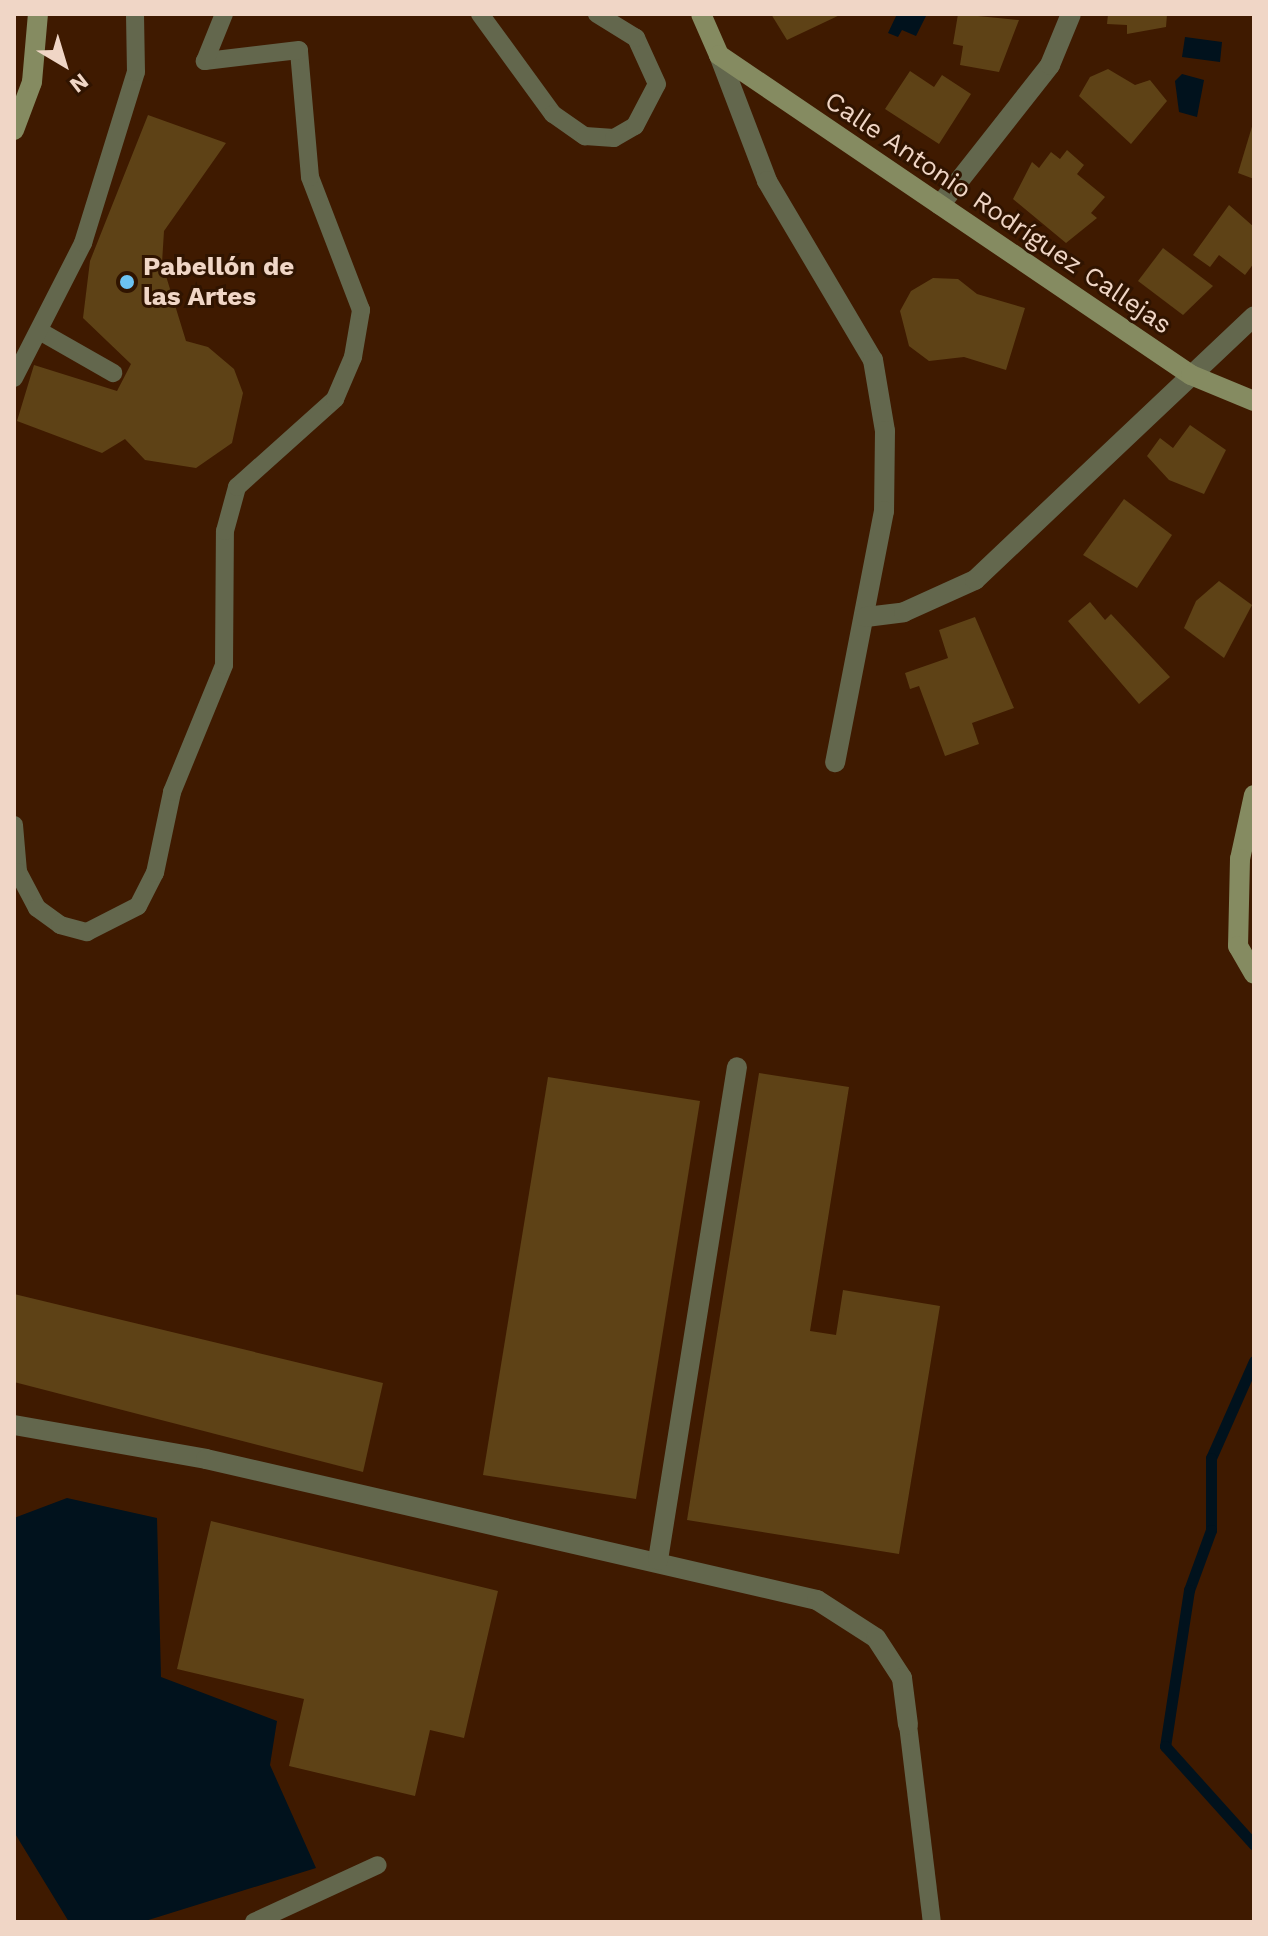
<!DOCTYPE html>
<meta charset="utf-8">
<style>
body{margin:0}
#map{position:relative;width:1268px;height:1936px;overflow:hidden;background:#3f1a00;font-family:"Work Sans",sans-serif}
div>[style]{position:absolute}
.water>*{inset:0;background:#01121d}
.stream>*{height:11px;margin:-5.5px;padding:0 5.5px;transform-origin:5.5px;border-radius:5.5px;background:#01121d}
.building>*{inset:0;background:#5e4216}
.lane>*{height:18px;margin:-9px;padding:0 9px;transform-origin:9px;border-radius:9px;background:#63674d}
.street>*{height:20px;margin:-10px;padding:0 10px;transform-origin:10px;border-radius:10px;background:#63674d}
.secondary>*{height:20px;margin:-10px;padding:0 10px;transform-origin:10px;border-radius:10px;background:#858b61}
.dots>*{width:22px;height:22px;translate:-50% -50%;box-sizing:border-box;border:4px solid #301400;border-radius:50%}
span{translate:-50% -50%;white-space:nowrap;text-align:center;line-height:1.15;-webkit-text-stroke:6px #301400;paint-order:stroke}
.street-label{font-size:26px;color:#f0d6c6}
.poi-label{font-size:26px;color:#f0d6c6;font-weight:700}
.left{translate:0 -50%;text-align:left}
.frame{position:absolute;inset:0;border:16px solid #f0d6c6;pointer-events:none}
.north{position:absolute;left:24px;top:24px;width:80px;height:80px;-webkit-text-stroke:6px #301400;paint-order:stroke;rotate:142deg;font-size:22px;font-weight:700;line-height:32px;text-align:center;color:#f0d6c6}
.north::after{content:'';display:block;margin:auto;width:28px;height:36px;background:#f0d6c6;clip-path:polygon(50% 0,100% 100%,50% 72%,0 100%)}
</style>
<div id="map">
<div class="water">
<div style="clip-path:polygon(897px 14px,927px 14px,916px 36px,902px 30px,898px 37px,888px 33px)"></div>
<div style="clip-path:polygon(1185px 37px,1222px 42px,1220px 62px,1182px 57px)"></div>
<div style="clip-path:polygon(1182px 74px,1204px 80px,1197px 117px,1179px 112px,1175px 81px)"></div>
<div style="clip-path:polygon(67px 1498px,157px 1518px,161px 1677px,277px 1721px,270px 1765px,316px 1868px,142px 1922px,69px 1922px,14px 1832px,14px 1518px)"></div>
</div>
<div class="stream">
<div style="left:1254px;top:1361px;width:106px;rotate:113.9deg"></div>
<div style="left:1211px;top:1458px;width:72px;rotate:90deg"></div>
<div style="left:1211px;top:1530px;width:64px;rotate:110.1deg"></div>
<div style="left:1189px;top:1590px;width:158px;rotate:98.7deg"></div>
<div style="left:1165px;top:1746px;width:133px;rotate:48deg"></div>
</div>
<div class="building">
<div style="clip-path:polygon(771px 14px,842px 14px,787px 40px)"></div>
<div style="clip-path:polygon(958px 14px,1019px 20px,999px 72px,960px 65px,963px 46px,953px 44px)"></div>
<div style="clip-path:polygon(1108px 14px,1167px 14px,1166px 27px,1127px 34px,1127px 25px,1107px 24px)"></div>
<div style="clip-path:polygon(1108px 69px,1135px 85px,1150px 80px,1167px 101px,1131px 144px,1079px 96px,1090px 77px)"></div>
<div style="clip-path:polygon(910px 71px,934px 87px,942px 75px,971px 94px,939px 144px,885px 109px)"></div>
<div style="clip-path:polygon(148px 115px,226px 143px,164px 231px,162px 263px,186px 341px,208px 347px,234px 369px,243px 393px,232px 443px,196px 468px,145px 460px,125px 439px,102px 453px,17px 421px,34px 365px,117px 391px,131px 364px,83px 318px,90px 261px)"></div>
<div style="clip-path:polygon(1254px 120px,1254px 179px,1238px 173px)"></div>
<div style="clip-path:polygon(1067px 150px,1084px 165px,1077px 174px,1105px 197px,1091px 213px,1097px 218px,1066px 243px,1013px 199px,1032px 162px,1039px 168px,1051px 152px,1060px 159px)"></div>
<div style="clip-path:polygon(1229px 205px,1254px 227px,1254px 263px,1245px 275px,1219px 255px,1210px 267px,1193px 255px)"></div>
<div style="clip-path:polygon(1163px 248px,1213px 286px,1183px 315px,1138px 281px)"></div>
<div style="clip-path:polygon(933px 278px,958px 279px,977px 294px,1025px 308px,1006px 370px,964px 357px,929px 361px,909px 346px,900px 311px,911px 291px)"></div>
<div style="clip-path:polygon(1190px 425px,1226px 450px,1204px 494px,1169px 480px,1147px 456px,1160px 438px,1173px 448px)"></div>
<div style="clip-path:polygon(1124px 499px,1172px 535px,1137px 588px,1083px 555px)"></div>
<div style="clip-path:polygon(1219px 581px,1252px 605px,1224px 658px,1184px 628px,1196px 601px)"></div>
<div style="clip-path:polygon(1090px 602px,1105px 620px,1111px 614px,1170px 677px,1139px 704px,1068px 621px)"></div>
<div style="clip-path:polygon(975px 617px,1014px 708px,972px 723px,979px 744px,945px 756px,919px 686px,910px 689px,905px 673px,948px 658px,939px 630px)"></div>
<div style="clip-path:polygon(759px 1073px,849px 1087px,810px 1331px,836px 1335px,843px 1290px,940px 1306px,899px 1554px,687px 1520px)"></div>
<div style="clip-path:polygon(548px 1077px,700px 1101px,636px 1499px,483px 1475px)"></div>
<div style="clip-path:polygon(14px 1294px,383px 1383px,363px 1472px,14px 1382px)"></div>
<div style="clip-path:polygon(211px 1521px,498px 1591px,464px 1738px,430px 1730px,415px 1796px,289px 1766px,304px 1699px,177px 1669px)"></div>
</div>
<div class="lane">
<div style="left:480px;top:14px;width:124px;rotate:53.9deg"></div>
<div style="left:553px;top:114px;width:39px;rotate:35deg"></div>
<div style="left:585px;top:136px;width:29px;rotate:4deg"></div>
<div style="left:614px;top:138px;width:24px;rotate:-30deg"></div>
<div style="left:635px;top:126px;width:47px;rotate:-62.4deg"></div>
<div style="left:657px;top:84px;width:51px;rotate:-114.5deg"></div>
<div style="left:636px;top:38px;width:46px;rotate:-148.4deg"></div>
<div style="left:43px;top:333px;width:81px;rotate:29.7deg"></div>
<div style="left:14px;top:378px;width:152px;rotate:-62.9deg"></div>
<div style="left:83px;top:243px;width:179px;rotate:-72.8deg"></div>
<div style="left:136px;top:72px;width:58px;rotate:-91deg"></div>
<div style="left:14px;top:825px;width:47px;rotate:85.1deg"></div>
<div style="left:18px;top:872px;width:41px;rotate:62.2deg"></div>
<div style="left:37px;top:908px;width:29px;rotate:36deg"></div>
<div style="left:60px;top:925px;width:28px;rotate:15deg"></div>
<div style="left:87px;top:932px;width:57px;rotate:-27deg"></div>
<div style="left:138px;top:906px;width:37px;rotate:-63deg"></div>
<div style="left:155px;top:873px;width:83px;rotate:-78.1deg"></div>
<div style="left:172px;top:792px;width:137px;rotate:-67.7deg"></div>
<div style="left:224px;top:665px;width:134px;rotate:-89.6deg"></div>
<div style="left:225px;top:531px;width:46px;rotate:-74.7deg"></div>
<div style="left:237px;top:487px;width:132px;rotate:-41.9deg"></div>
<div style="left:335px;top:399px;width:46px;rotate:-66.8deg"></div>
<div style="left:353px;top:357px;width:48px;rotate:-80.3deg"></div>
<div style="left:361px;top:310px;width:142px;rotate:-111deg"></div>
<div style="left:310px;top:177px;width:127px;rotate:-95deg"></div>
<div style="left:299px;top:50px;width:95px;rotate:173.3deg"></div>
<div style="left:205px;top:61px;width:51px;rotate:-68deg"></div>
<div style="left:908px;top:1725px;width:198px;rotate:83.1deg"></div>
<div style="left:254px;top:1922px;width:136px;rotate:-24.7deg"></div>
</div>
<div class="street">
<div style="left:719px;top:55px;width:135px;rotate:69.1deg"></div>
<div style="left:767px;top:181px;width:208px;rotate:59.4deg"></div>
<div style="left:873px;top:360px;width:72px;rotate:80.4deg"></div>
<div style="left:885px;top:431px;width:80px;rotate:90.7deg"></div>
<div style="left:884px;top:511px;width:256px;rotate:101deg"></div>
<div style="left:940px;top:205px;width:178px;rotate:-51.8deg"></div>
<div style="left:1050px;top:65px;width:55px;rotate:-67.6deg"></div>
<div style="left:866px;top:617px;width:38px;rotate:-7deg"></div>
<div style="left:904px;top:612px;width:78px;rotate:-24.3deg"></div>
<div style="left:975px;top:580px;width:384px;rotate:-43.4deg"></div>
<div style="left:14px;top:1425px;width:195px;rotate:10deg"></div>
<div style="left:206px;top:1459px;width:627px;rotate:12.99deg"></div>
<div style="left:817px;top:1600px;width:70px;rotate:32.8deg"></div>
<div style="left:876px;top:1638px;width:48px;rotate:57deg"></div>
<div style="left:902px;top:1678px;width:47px;rotate:82.7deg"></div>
<div style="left:658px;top:1560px;width:499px;rotate:-80.9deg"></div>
</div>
<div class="secondary">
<div style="left:701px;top:14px;width:45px;rotate:66.3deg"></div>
<div style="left:719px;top:55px;width:570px;rotate:34.14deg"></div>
<div style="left:1191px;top:375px;width:68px;rotate:22.4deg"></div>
<div style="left:14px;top:130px;width:51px;rotate:-69.4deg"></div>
<div style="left:32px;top:82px;width:68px;rotate:-85deg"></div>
<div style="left:1254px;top:795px;width:66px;rotate:102.3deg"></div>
<div style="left:1240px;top:859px;width:87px;rotate:91.3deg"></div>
<div style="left:1238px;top:946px;width:32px;rotate:60deg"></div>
</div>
<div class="dots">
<div style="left:127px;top:282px;background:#6cc3f2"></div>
</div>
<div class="street-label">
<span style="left:998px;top:213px;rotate:34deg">Calle Antonio Rodríguez Callejas</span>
</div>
<div class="poi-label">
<span class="left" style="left:143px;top:282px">Pabellón de<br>las Artes</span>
</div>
<div class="frame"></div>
<div class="north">N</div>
</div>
